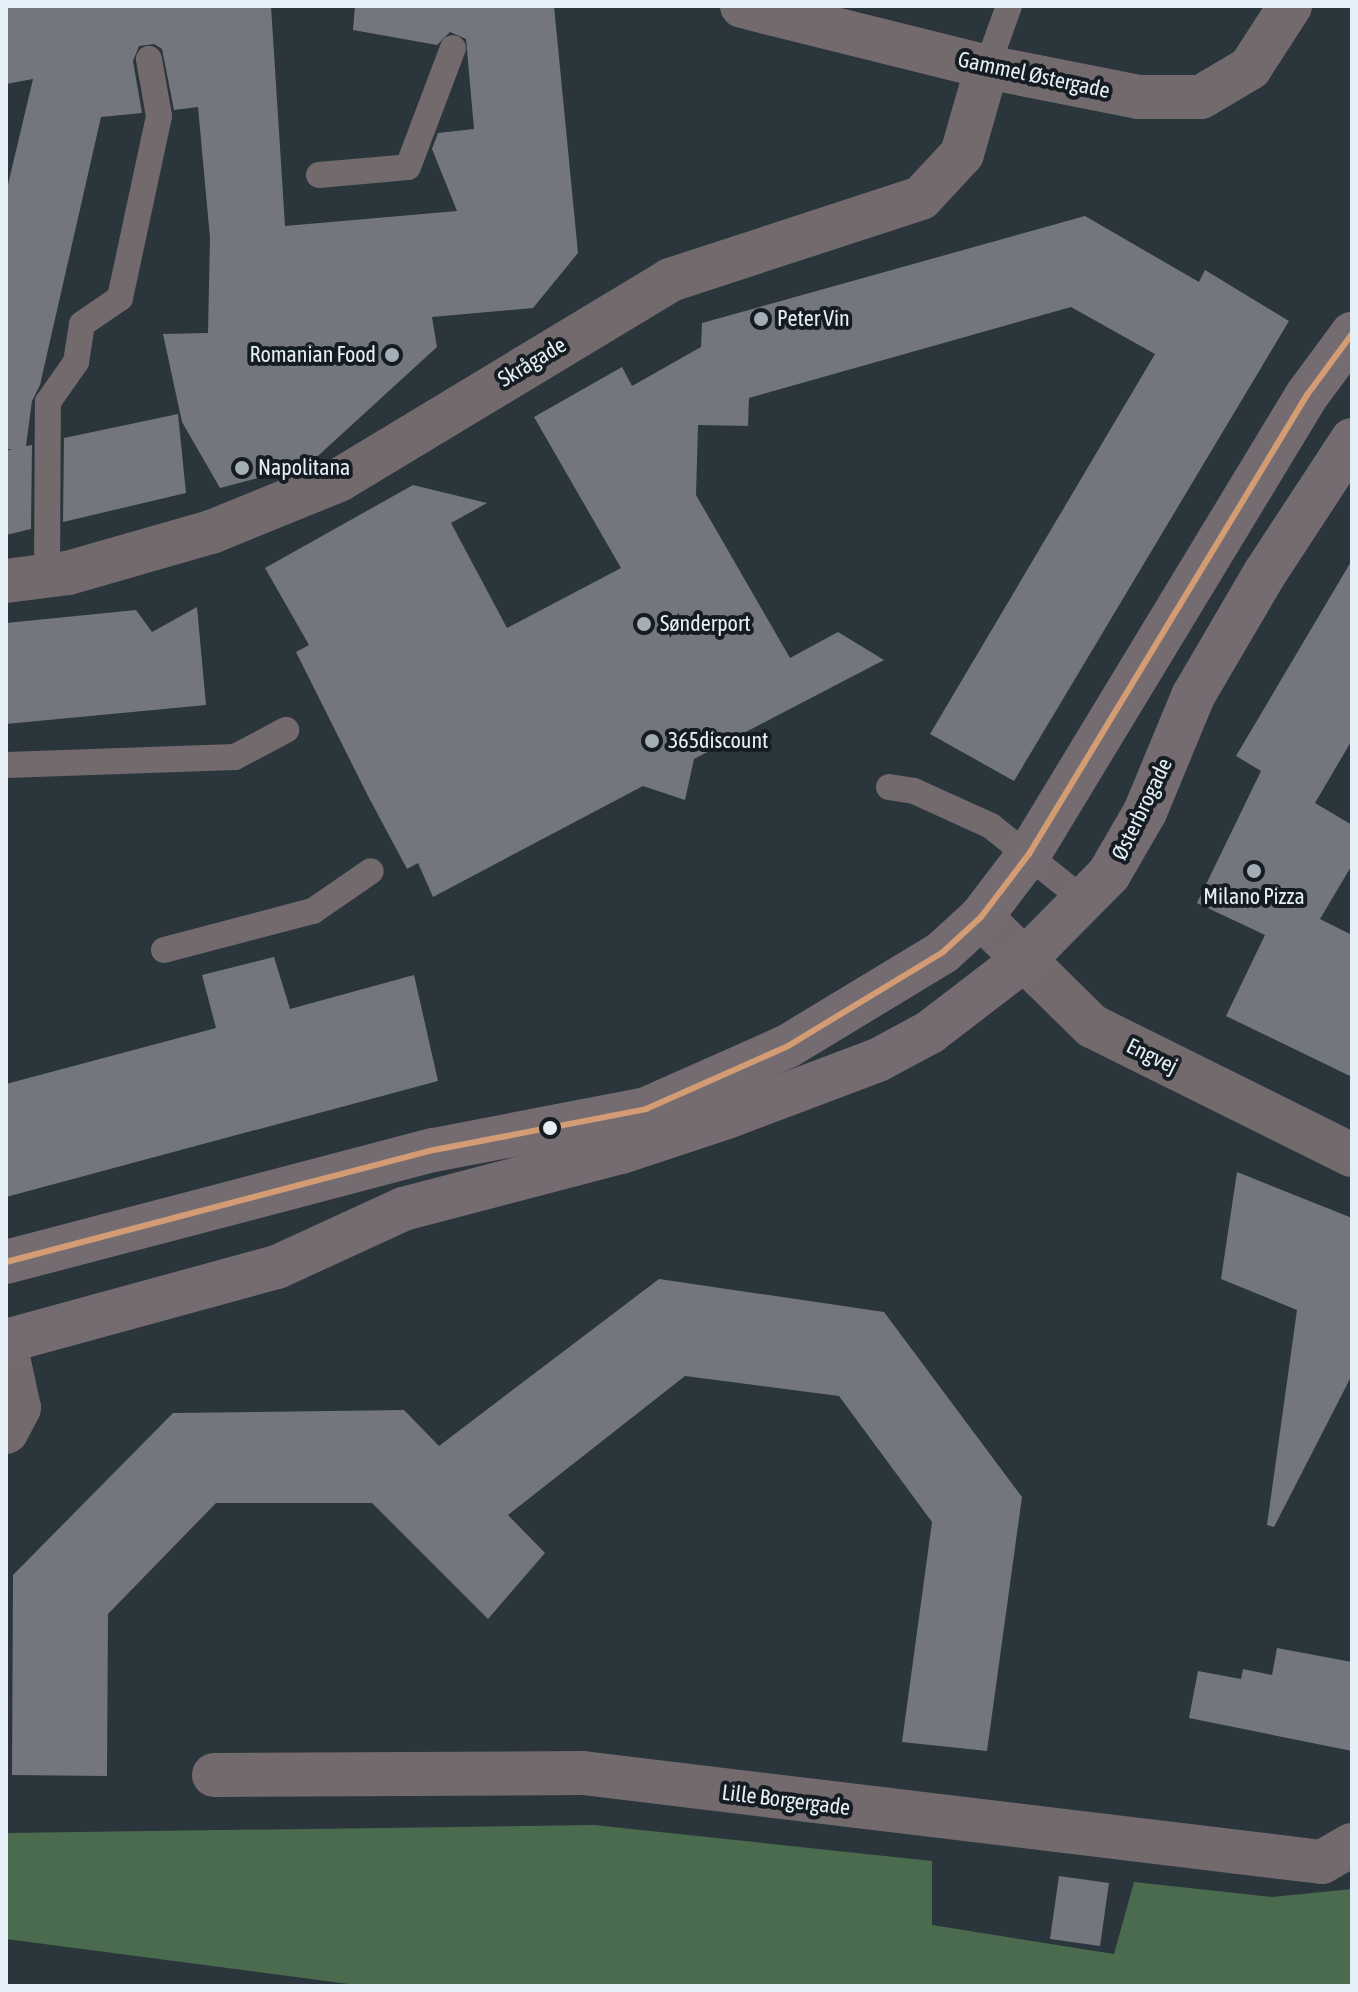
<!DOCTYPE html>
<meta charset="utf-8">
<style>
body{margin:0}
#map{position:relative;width:1358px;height:1992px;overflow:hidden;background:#2b353c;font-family:"Asap Condensed",sans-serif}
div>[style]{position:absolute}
.forest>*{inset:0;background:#4a6b4d}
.building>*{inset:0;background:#74767e}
.service>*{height:26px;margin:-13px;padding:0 13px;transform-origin:13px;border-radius:13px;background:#726a6d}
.minor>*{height:44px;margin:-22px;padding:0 22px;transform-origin:22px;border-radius:22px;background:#726a6d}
.tertiary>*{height:44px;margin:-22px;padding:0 22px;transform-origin:22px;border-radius:22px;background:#726a6d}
.secondary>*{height:44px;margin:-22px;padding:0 22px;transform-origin:22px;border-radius:22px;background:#746c70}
.bus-1>*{height:6px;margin:-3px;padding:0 3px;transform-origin:3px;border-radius:3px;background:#d39c74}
.dots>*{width:22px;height:22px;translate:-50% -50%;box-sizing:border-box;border:4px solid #151d22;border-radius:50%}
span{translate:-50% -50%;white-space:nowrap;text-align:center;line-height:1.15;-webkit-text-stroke:8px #151d22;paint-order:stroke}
.street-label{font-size:22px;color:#e4eff8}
.poi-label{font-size:22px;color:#e4eff8}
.left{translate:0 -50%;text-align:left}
.right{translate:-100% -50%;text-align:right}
.frame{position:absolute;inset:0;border:8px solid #e4eff8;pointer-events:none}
</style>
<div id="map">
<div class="forest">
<div style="clip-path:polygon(594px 1825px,932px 1861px,932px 1925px,1114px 1954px,1134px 1882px,1272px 1897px,1352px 1889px,1352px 1986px,364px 1986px,6px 1939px,6px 1833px)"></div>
</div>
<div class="building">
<div style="clip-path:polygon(6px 6px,271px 6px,285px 226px,457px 211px,432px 149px,438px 133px,474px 129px,466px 39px,450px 32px,437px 45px,353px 30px,355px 6px,554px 6px,578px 253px,533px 308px,432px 317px,437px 347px,308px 465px,220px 488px,182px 422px,163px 334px,208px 333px,210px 238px,198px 107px,174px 110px,162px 49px,154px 44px,139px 46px,133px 61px,142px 113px,101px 117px,40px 385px,32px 401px,26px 446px,32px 445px,31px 529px,6px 535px,6px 451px,12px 449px,6px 449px,6px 193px,33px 79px,6px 84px)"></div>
<div style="clip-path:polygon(1085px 216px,1199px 282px,1205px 270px,1289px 321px,1014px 781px,930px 734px,1155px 354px,1071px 307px,749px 398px,748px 426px,698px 425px,696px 495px,790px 658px,838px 632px,884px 660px,694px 759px,685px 800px,643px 786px,433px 897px,418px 863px,407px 869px,368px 796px,296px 652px,309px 645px,265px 568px,413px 485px,487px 503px,451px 523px,507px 628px,621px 568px,534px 417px,622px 367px,632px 386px,701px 347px,702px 323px)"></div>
<div style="clip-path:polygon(178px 414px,186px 493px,63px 522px,64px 438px)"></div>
<div style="clip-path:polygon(1352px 560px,1352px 740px,1315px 803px,1352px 825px,1352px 865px,1320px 919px,1352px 935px,1352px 1077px,1226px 1016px,1265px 935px,1197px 903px,1261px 771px,1236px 756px)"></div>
<div style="clip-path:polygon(197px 607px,206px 705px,6px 724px,6px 623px,136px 610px,152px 632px)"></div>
<div style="clip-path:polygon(274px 957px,290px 1009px,414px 975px,438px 1081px,6px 1197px,6px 1084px,216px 1028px,202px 975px)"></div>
<div style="clip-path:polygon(1237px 1172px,1352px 1218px,1352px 1375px,1274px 1527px,1267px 1525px,1297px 1310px,1221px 1279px)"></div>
<div style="clip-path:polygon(659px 1279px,884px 1312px,1022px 1497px,987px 1751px,902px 1742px,932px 1522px,839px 1396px,685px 1376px,508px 1515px,545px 1553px,488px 1619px,372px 1503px,216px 1503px,108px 1614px,107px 1776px,12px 1775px,13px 1575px,173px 1413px,404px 1410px,439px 1446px)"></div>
<div style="clip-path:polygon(1277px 1648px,1352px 1662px,1352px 1751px,1189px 1718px,1198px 1671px,1241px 1679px,1243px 1669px,1272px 1675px)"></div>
<div style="clip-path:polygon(1059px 1876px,1109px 1883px,1100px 1946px,1050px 1939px)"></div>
</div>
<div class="service">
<div style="left:987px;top:67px;width:65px;rotate:-70.2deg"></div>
<div style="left:319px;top:175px;width:89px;rotate:-5.1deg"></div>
<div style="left:408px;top:167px;width:127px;rotate:-69.3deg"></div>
<div style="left:47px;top:576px;width:174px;rotate:-89.7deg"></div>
<div style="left:48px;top:402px;width:49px;rotate:-55deg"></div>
<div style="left:76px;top:362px;width:38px;rotate:-81deg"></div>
<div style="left:82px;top:324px;width:46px;rotate:-34.4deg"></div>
<div style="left:120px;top:298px;width:186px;rotate:-77.9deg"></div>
<div style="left:159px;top:116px;width:58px;rotate:-100deg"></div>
<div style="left:6px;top:765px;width:229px;rotate:-2deg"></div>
<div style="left:235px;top:757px;width:58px;rotate:-27.9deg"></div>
<div style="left:889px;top:787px;width:25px;rotate:9deg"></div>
<div style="left:914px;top:791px;width:85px;rotate:24.4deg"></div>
<div style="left:991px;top:826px;width:120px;rotate:38.6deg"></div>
<div style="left:164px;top:950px;width:154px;rotate:-14.7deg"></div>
<div style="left:313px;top:911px;width:70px;rotate:-34.6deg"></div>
</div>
<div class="minor">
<div style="left:742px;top:6px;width:252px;rotate:14deg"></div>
<div style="left:987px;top:67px;width:154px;rotate:11.2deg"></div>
<div style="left:1138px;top:97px;width:63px"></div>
<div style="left:1201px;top:97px;width:57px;rotate:-30.6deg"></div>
<div style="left:1250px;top:68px;width:74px;rotate:-57.2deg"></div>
<div style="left:6px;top:581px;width:63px;rotate:-7.4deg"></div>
<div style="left:68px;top:573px;width:149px;rotate:-16deg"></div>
<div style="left:211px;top:532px;width:138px;rotate:-22.1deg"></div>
<div style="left:339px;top:480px;width:387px;rotate:-31.1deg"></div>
<div style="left:670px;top:280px;width:264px;rotate:-18.1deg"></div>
<div style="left:921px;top:198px;width:60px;rotate:-47deg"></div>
<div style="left:962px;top:154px;width:91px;rotate:-74deg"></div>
<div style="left:6px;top:1348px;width:61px;rotate:77.8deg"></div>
<div style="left:19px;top:1408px;width:27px;rotate:118deg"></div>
<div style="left:214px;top:1775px;width:369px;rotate:-0.3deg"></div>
<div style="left:583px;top:1773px;width:744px;rotate:6.87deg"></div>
<div style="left:1322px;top:1862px;width:34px;rotate:-30deg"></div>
</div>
<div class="tertiary">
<div style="left:981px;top:917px;width:156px;rotate:44.5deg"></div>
<div style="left:1092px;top:1026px;width:290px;rotate:26.4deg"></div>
</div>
<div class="secondary">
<div style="left:6px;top:1262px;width:442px;rotate:-14.7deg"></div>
<div style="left:434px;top:1150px;width:216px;rotate:-10.9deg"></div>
<div style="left:646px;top:1109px;width:155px;rotate:-23.9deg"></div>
<div style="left:788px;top:1046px;width:181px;rotate:-31.2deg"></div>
<div style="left:943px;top:952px;width:52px;rotate:-42.6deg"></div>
<div style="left:981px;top:917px;width:79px;rotate:-52.7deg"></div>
<div style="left:1029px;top:854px;width:537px;rotate:-58.8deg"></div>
<div style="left:1307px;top:395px;width:76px;rotate:-53.6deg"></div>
<div style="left:6px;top:1341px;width:281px;rotate:-15.3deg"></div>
<div style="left:277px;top:1267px;width:139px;rotate:-24.7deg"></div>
<div style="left:403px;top:1209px;width:225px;rotate:-14.7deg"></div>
<div style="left:621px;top:1152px;width:112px;rotate:-18.3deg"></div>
<div style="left:727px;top:1117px;width:161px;rotate:-20.7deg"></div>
<div style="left:878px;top:1060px;width:59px;rotate:-28.3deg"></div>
<div style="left:930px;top:1032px;width:120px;rotate:-37.5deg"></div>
<div style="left:1025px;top:959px;width:120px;rotate:-45.3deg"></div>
<div style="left:1109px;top:874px;width:72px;rotate:-59.9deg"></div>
<div style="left:1145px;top:812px;width:126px;rotate:-67.5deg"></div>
<div style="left:1193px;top:696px;width:143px;rotate:-59.7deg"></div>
<div style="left:1265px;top:573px;width:159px;rotate:-56.8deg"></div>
</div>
<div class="bus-1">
<div style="left:6px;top:1262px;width:442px;rotate:-14.7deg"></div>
<div style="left:434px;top:1150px;width:216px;rotate:-10.9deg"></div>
<div style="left:646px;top:1109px;width:155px;rotate:-23.9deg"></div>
<div style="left:788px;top:1046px;width:181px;rotate:-31.2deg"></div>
<div style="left:943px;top:952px;width:52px;rotate:-42.6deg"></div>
<div style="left:981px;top:917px;width:79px;rotate:-52.7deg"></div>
<div style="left:1029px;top:854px;width:537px;rotate:-58.8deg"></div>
<div style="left:1307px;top:395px;width:76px;rotate:-53.6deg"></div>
</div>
<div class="dots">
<div style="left:761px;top:319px;background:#a3aeb6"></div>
<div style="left:392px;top:355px;background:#a3aeb6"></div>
<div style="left:242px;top:468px;background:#a3aeb6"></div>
<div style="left:644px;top:624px;background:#a3aeb6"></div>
<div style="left:652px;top:741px;background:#a3aeb6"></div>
<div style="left:1254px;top:871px;background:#a3aeb6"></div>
<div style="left:550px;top:1128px;background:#e4eff8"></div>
</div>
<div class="street-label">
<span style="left:1034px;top:75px;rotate:12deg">Gammel Østergade</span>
<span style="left:532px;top:362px;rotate:-31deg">Skrågade</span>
<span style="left:1142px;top:809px;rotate:-64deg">Østerbrogade</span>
<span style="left:1152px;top:1056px;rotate:26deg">Engvej</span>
<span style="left:786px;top:1800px;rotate:7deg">Lille Borgergade</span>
</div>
<div class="poi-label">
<span class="left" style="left:777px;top:319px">Peter Vin</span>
<span class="right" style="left:376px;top:355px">Romanian Food</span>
<span class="left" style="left:258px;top:468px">Napolitana</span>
<span class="left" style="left:660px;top:624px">Sønderport</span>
<span class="left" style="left:668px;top:741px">365discount</span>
<span style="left:1254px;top:897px">Milano Pizza</span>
</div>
<div class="frame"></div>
</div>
